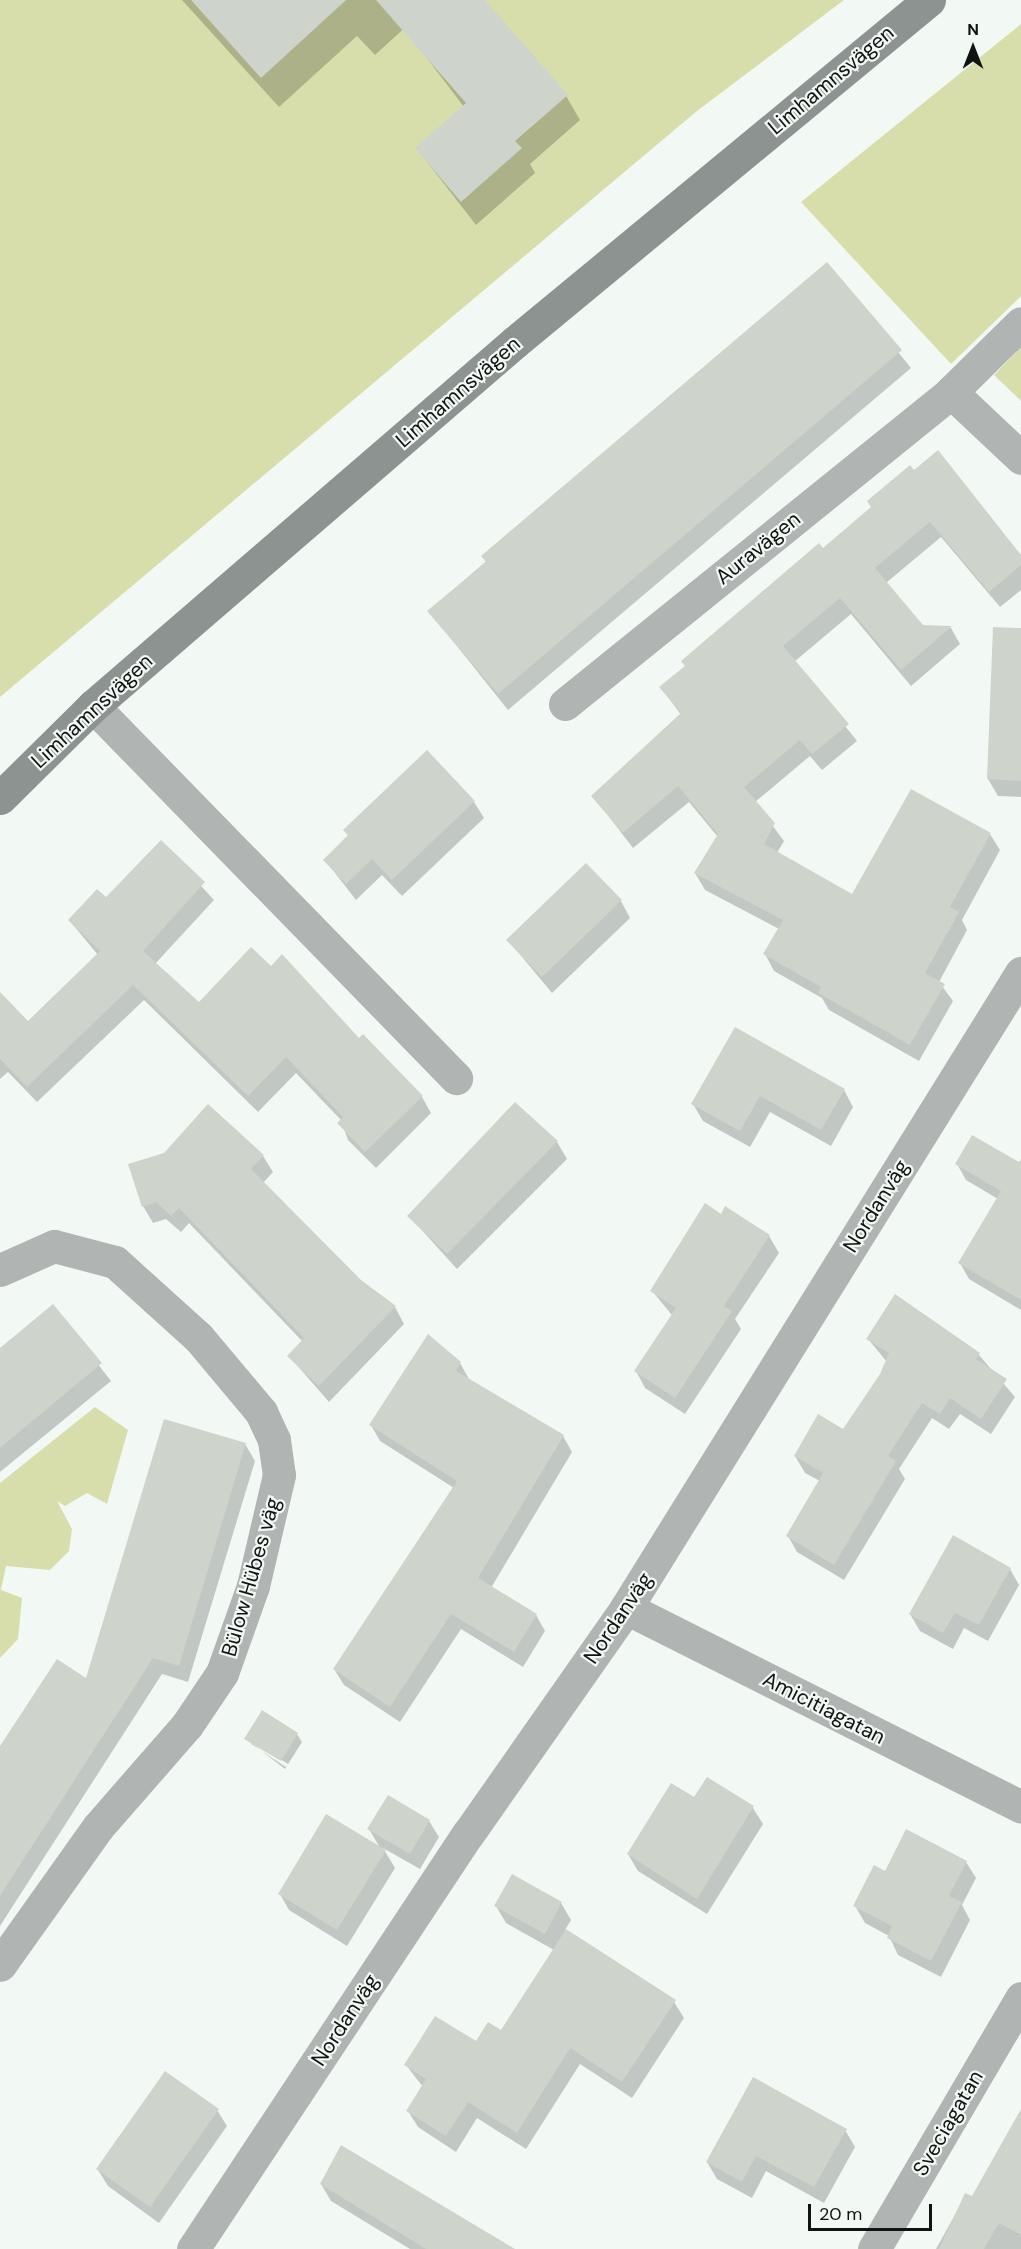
<!DOCTYPE html>
<meta charset="utf-8">
<style>
body{margin:0}
#map{position:relative;width:1021px;height:2249px;overflow:hidden;background:#f2f9f4;font-family:"DM Sans",sans-serif}
div>[style]{position:absolute}
.green>*{inset:0;background:#d7deab}
.shadow>*{inset:0;background:#0003}
.building>*{inset:0;background:#ced3cc}
.street>*{height:33px;margin:-16.5px;padding:0 16.5px;transform-origin:16.5px;border-radius:16.5px;background:#b0b4b2}
.secondary>*{height:33px;margin:-16.5px;padding:0 16.5px;transform-origin:16.5px;border-radius:16.5px;background:#8d9391}
span{translate:-50% -50%;white-space:nowrap;text-align:center;line-height:1.15;-webkit-text-stroke:4.5px #f2f9f4;paint-order:stroke}
.street-label{font-size:21px;color:#111312}
.north{position:absolute;left:943px;top:18px;width:60px;height:60px;-webkit-text-stroke:4px #f2f9f4;paint-order:stroke;rotate:0deg;font-size:16px;font-weight:700;line-height:24px;text-align:center;color:#111312}
.north::after{content:'';display:block;margin:auto;width:21px;height:27px;background:#111312;clip-path:polygon(50% 0,100% 100%,50% 72%,0 100%)}
.scale{position:absolute;left:808px;top:2204px;width:124px;height:27px;box-sizing:border-box;border:3px solid #111312;border-top:0;padding-left:8px;font-size:18px;line-height:21px;white-space:nowrap;color:#111312;-webkit-text-stroke:4px #f2f9f4;paint-order:stroke}
</style>
<div id="map">
<div class="green">
<div style="clip-path:polygon(0 0,844px 0,697px 111px,0 697px)"></div>
<div style="clip-path:polygon(1021px 24px,1021px 296px,951px 364px,801px 202px)"></div>
<div style="clip-path:polygon(1021px 347px,1021px 401px,994px 375px)"></div>
<div style="clip-path:polygon(95px 1407px,128px 1430px,107px 1504px,87px 1493px,65px 1506px,57px 1501px,72px 1529px,69px 1551px,50px 1570px,6px 1566px,1px 1590px,22px 1598px,18px 1639px,0 1658px,0 1483px)"></div>
</div>
<div class="shadow">
<div style="clip-path:polygon(182px 0,397px 0,410px 23px,375px 55px,357px 36px,279px 107px)"></div>
<div style="clip-path:polygon(468px 0,483px 0,566px 96px,580px 120px,530px 164px,535px 173px,476px 225px,417px 149px,464px 107px,417px 45px)"></div>
<div style="clip-path:polygon(827px 264px,911px 368px,508px 710px,429px 611px)"></div>
<div style="clip-path:polygon(910px 467px,1021px 557px,1021px 590px,1000px 607px,941px 537px,886px 583px,922px 627px,951px 628px,960px 644px,911px 686px,851px 614px,794px 662px,857px 741px,822px 770px,810px 756px,755px 802px,784px 841px,777px 853px,853px 896px,990px 834px,1000px 850px,962px 920px,967px 930px,939px 982px,953px 1001px,919px 1061px,829px 1010px,822px 998px,774px 971px,765px 954px,779px 929px,705px 890px,695px 873px,718px 837px,689px 802px,633px 848px,593px 796px,681px 715px,661px 687px,872px 508px)"></div>
<div style="clip-path:polygon(1021px 631px,1021px 797px,998px 796px,988px 779px)"></div>
<div style="clip-path:polygon(474px 802px,484px 818px,402px 896px,382px 875px,356px 900px,325px 860px,349px 837px,345px 830px)"></div>
<div style="clip-path:polygon(161px 842px,214px 900px,155px 964px,199px 1004px,271px 968px,422px 1097px,431px 1113px,376px 1168px,348px 1140px,341px 1120px,296px 1073px,258px 1112px,144px 1000px,37px 1102px,8px 1072px,0 1079px,0 997px,28px 1023px,98px 955px,69px 920px,106px 900px)"></div>
<div style="clip-path:polygon(621px 901px,630px 918px,552px 993px,508px 940px)"></div>
<div style="clip-path:polygon(735px 1029px,844px 1090px,853px 1107px,831px 1146px,770px 1112px,750px 1147px,703px 1121px,693px 1104px)"></div>
<div style="clip-path:polygon(515px 1104px,557px 1142px,567px 1159px,457px 1269px,409px 1216px)"></div>
<div style="clip-path:polygon(263px 1156px,273px 1172px,263px 1183px,360px 1281px,395px 1307px,404px 1324px,329px 1402px,289px 1356px,303px 1342px,189px 1223px,181px 1232px,166px 1219px,153px 1223px,143px 1206px)"></div>
<div style="clip-path:polygon(957px 1164px,1021px 1165px,1021px 1310px,969px 1279px,960px 1263px,998px 1199px,966px 1180px)"></div>
<div style="clip-path:polygon(721px 1216px,769px 1236px,779px 1253px,735px 1319px,741px 1329px,685px 1414px,645px 1388px,636px 1371px,672px 1315px,652px 1291px)"></div>
<div style="clip-path:polygon(895px 1296px,979px 1355px,1015px 1397px,991px 1434px,960px 1414px,949px 1429px,932px 1418px,899px 1469px,905px 1479px,844px 1580px,797px 1552px,788px 1536px,820px 1481px,805px 1473px,795px 1456px,844px 1431px,882px 1374px,887px 1362px,868px 1339px)"></div>
<div style="clip-path:polygon(53px 1306px,111px 1381px,0 1472px,0 1350px)"></div>
<div style="clip-path:polygon(460px 1363px,470px 1381px,563px 1436px,572px 1452px,491px 1588px,536px 1615px,545px 1631px,523px 1667px,461px 1629px,400px 1722px,344px 1685px,334px 1669px,454px 1488px,380px 1441px,371px 1425px)"></div>
<div style="clip-path:polygon(245px 1444px,255px 1461px,188px 1682px,162px 1674px,0 1926px,0 1749px,87px 1680px)"></div>
<div style="clip-path:polygon(1010px 1569px,1019px 1585px,988px 1641px,964px 1628px,953px 1649px,920px 1631px,910px 1614px)"></div>
<div style="clip-path:polygon(evenodd,297px 1734px,302px 1742px,285px 1769px,246px 1739px,297px 1734px,251px 1741px,288px 1764px,286px 1767px,251px 1744px,251px 1741px)"></div>
<div style="clip-path:polygon(707px 1779px,753px 1808px,763px 1824px,707px 1914px,638px 1871px,628px 1854px,694px 1799px)"></div>
<div style="clip-path:polygon(429px 1821px,439px 1837px,420px 1869px,383px 1848px,395px 1868px,347px 1946px,289px 1910px,280px 1894px,380px 1848px,369px 1829px)"></div>
<div style="clip-path:polygon(966px 1862px,976px 1878px,962px 1905px,970px 1920px,941px 1977px,898px 1955px,889px 1936px,865px 1923px,855px 1906px,885px 1873px)"></div>
<div style="clip-path:polygon(561px 1903px,571px 1920px,565px 1930px,674px 2002px,684px 2018px,632px 2098px,580px 2064px,526px 2149px,477px 2118px,456px 2152px,418px 2127px,408px 2111px,423px 2087px,406px 2065px,501px 2032px,554px 1950px,506px 1923px,496px 1906px)"></div>
<div style="clip-path:polygon(217px 2110px,227px 2126px,159px 2223px,108px 2186px,98px 2170px)"></div>
<div style="clip-path:polygon(1021px 2122px,1021px 2249px,936px 2249px,966px 2195px,973px 2198px)"></div>
<div style="clip-path:polygon(845px 2130px,855px 2147px,824px 2203px,766px 2171px,752px 2198px,717px 2179px,707px 2162px)"></div>
<div style="clip-path:polygon(321px 2184px,506px 2249px,410px 2249px,331px 2201px)"></div>
</div>
<div class="building">
<div style="clip-path:polygon(191px 0,346px 0,261px 78px)"></div>
<div style="clip-path:polygon(376px 0,485px 0,568px 95px,515px 141px,522px 148px,461px 202px,415px 148px,466px 103px)"></div>
<div style="clip-path:polygon(827px 262px,902px 350px,498px 694px,427px 611px,486px 562px,481px 556px)"></div>
<div style="clip-path:polygon(938px 450px,1021px 555px,1021px 565px,989px 592px,930px 522px,875px 568px,923px 625px,952px 626px,901px 670px,840px 598px,783px 646px,849px 724px,812px 754px,800px 740px,744px 787px,775px 823px,764px 844px,852px 894px,911px 789px,991px 833px,950px 907px,959px 912px,925px 973px,945px 984px,910px 1045px,818px 993px,821px 987px,763px 954px,783px 920px,694px 873px,718px 834px,678px 786px,623px 833px,591px 796px,681px 713px,659px 687px,685px 666px,681px 661px,819px 543px,823px 548px,871px 507px,867px 501px,910px 465px,914px 470px)"></div>
<div style="clip-path:polygon(993px 627px,1021px 628px,1021px 781px,987px 779px)"></div>
<div style="clip-path:polygon(427px 750px,475px 801px,392px 880px,372px 859px,346px 884px,323px 860px,348px 835px,343px 830px)"></div>
<div style="clip-path:polygon(161px 840px,205px 882px,143px 951px,199px 1002px,251px 947px,271px 966px,282px 954px,359px 1038px,363px 1034px,423px 1096px,365px 1152px,337px 1123px,343px 1117px,286px 1057px,248px 1096px,133px 985px,27px 1087px,0 1059px,0 992px,28px 1021px,100px 951px,68px 920px,97px 889px,106px 897px)"></div>
<div style="clip-path:polygon(586px 863px,622px 900px,542px 977px,506px 940px)"></div>
<div style="clip-path:polygon(735px 1027px,845px 1089px,821px 1130px,760px 1096px,740px 1131px,691px 1104px)"></div>
<div style="clip-path:polygon(515px 1102px,558px 1141px,447px 1254px,407px 1216px)"></div>
<div style="clip-path:polygon(208px 1104px,264px 1155px,251px 1169px,361px 1280px,396px 1306px,319px 1386px,287px 1356px,304px 1338px,179px 1208px,171px 1216px,156px 1202px,142px 1207px,128px 1164px,164px 1153px)"></div>
<div style="clip-path:polygon(972px 1135px,1019px 1162px,1021px 1159px,1021px 1300px,958px 1263px,1001px 1191px,955px 1164px)"></div>
<div style="clip-path:polygon(705px 1203px,721px 1214px,725px 1206px,770px 1235px,724px 1306px,732px 1311px,675px 1398px,634px 1371px,676px 1308px,650px 1291px)"></div>
<div style="clip-path:polygon(895px 1294px,980px 1353px,976px 1359px,1007px 1379px,981px 1419px,950px 1398px,940px 1414px,922px 1403px,888px 1456px,896px 1461px,834px 1565px,786px 1536px,823px 1473px,794px 1456px,818px 1414px,843px 1429px,880px 1374px,889px 1353px,866px 1339px)"></div>
<div style="clip-path:polygon(53px 1304px,102px 1363px,0 1448px,0 1348px)"></div>
<div style="clip-path:polygon(428px 1334px,461px 1362px,456px 1371px,564px 1435px,478px 1578px,537px 1614px,514px 1652px,451px 1614px,390px 1707px,333px 1669px,457px 1481px,369px 1425px)"></div>
<div style="clip-path:polygon(164px 1419px,246px 1443px,179px 1666px,153px 1658px,0 1896px,0 1746px,57px 1659px,86px 1678px)"></div>
<div style="clip-path:polygon(953px 1535px,1011px 1568px,979px 1625px,955px 1613px,943px 1633px,909px 1614px)"></div>
<div style="clip-path:polygon(262px 1710px,298px 1733px,281px 1761px,244px 1739px)"></div>
<div style="clip-path:polygon(707px 1777px,754px 1806px,697px 1899px,627px 1854px,671px 1783px,694px 1797px)"></div>
<div style="clip-path:polygon(388px 1795px,430px 1820px,410px 1854px,367px 1829px)"></div>
<div style="clip-path:polygon(326px 1814px,386px 1850px,337px 1930px,278px 1894px)"></div>
<div style="clip-path:polygon(906px 1829px,967px 1861px,949px 1896px,962px 1902px,931px 1961px,887px 1938px,892px 1926px,853px 1906px,874px 1865px,885px 1871px)"></div>
<div style="clip-path:polygon(512px 1874px,562px 1902px,545px 1934px,494px 1906px)"></div>
<div style="clip-path:polygon(566px 1929px,676px 2000px,622px 2082px,570px 2048px,517px 2133px,468px 2102px,446px 2136px,406px 2111px,426px 2079px,404px 2065px,435px 2016px,476px 2041px,488px 2022px,501px 2030px)"></div>
<div style="clip-path:polygon(165px 2071px,219px 2109px,150px 2207px,96px 2169px)"></div>
<div style="clip-path:polygon(753px 2077px,847px 2129px,814px 2187px,756px 2156px,742px 2182px,706px 2162px)"></div>
<div style="clip-path:polygon(1021px 2109px,1021px 2235px,999px 2223px,984px 2249px,939px 2249px,965px 2193px,972px 2196px)"></div>
<div style="clip-path:polygon(341px 2145px,515px 2249px,426px 2249px,320px 2184px)"></div>
</div>
<div class="street">
<div style="left:951px;top:392px;width:96px;rotate:43.3deg"></div>
<div style="left:565px;top:704px;width:496px;rotate:-38.9deg"></div>
<div style="left:951px;top:392px;width:98px;rotate:-44.6deg"></div>
<div style="left:93px;top:706px;width:520px;rotate:45.7deg"></div>
<div style="left:0;top:1270px;width:59px;rotate:-24deg"></div>
<div style="left:54px;top:1246px;width:63px;rotate:14.7deg"></div>
<div style="left:115px;top:1262px;width:113px;rotate:42.1deg"></div>
<div style="left:199px;top:1338px;width:97px;rotate:50deg"></div>
<div style="left:261px;top:1412px;width:31px;rotate:65deg"></div>
<div style="left:274px;top:1440px;width:35px;rotate:82deg"></div>
<div style="left:279px;top:1475px;width:114px;rotate:103.2deg"></div>
<div style="left:253px;top:1586px;width:92px;rotate:109.6deg"></div>
<div style="left:222px;top:1673px;width:63px;rotate:123.9deg"></div>
<div style="left:187px;top:1725px;width:135px;rotate:131.1deg"></div>
<div style="left:98px;top:1827px;width:169px;rotate:125.4deg"></div>
<div style="left:626px;top:1608px;width:442px;rotate:26.7deg"></div>
<div style="left:193px;top:2249px;width:498px;rotate:-56.5deg"></div>
<div style="left:468px;top:1834px;width:276px;rotate:-55deg"></div>
<div style="left:626px;top:1608px;width:748px;rotate:-58.12deg"></div>
<div style="left:874px;top:2249px;width:291px;rotate:-59.6deg"></div>
</div>
<div class="secondary">
<div style="left:0;top:798px;width:131px;rotate:-44.7deg"></div>
<div style="left:93px;top:706px;width:557px;rotate:-40.78deg"></div>
<div style="left:515px;top:342px;width:537px;rotate:-39.56deg"></div>
</div>
<div class="street-label">
<span style="left:831px;top:80px;rotate:-40deg">Limhamnsvägen</span>
<span style="left:458px;top:392px;rotate:-41deg">Limhamnsvägen</span>
<span style="left:758px;top:548px;rotate:-39deg">Auravägen</span>
<span style="left:92px;top:711px;rotate:-43deg">Limhamnsvägen</span>
<span style="left:876px;top:1206px;rotate:-58deg">Nordanväg</span>
<span style="left:251px;top:1577px;rotate:-74deg">Bülow Hübes väg</span>
<span style="left:618px;top:1618px;rotate:-56deg">Nordanväg</span>
<span style="left:824px;top:1708px;rotate:27deg">Amicitiagatan</span>
<span style="left:345px;top:2020px;rotate:-57deg">Nordanväg</span>
<span style="left:948px;top:2123px;rotate:-60deg">Sveciagatan</span>
</div>
<div class="north">N</div>
<div class="scale">20 m</div>
</div>
